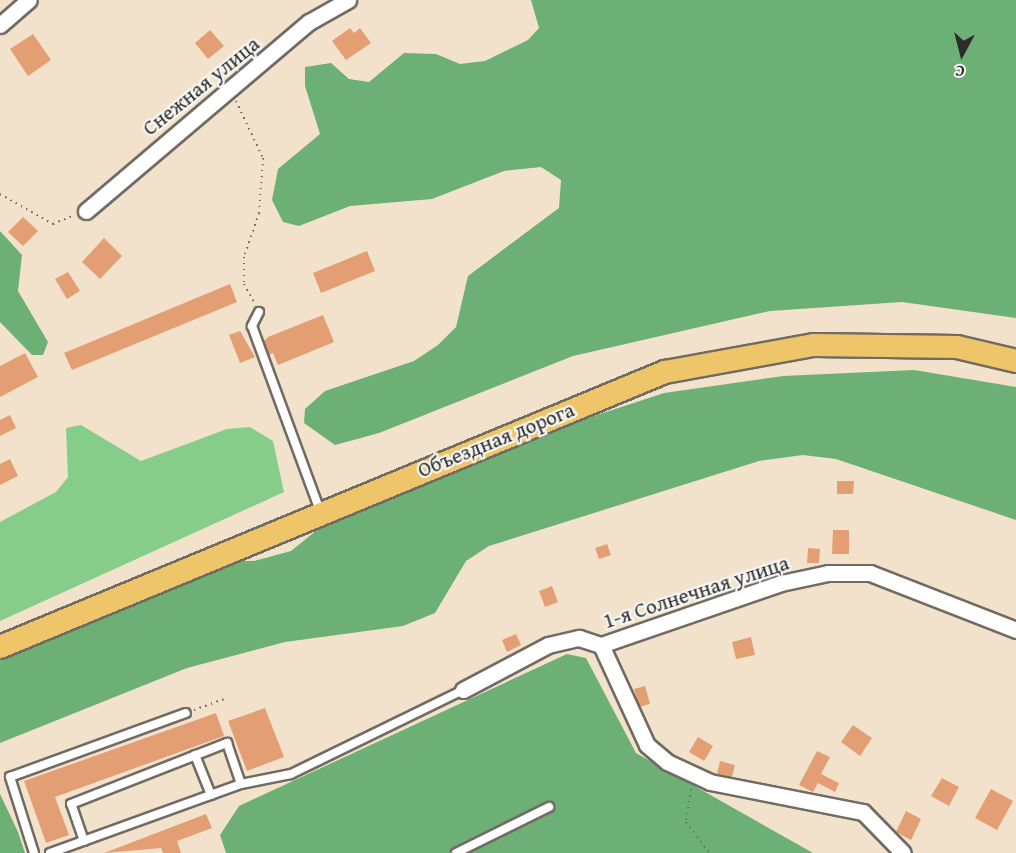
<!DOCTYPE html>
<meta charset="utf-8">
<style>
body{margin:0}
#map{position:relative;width:1016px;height:853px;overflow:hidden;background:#f3e2cb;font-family:"Gentium Book Plus",serif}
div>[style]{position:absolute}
.green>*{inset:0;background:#85cd89}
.forest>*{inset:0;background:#6cb075}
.building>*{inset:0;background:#e39f73}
.path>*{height:2px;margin-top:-1px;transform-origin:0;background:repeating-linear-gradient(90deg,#716b63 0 1.5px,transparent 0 6px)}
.roads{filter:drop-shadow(2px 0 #716b63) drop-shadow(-2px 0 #716b63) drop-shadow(0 2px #716b63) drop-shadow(0 -2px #716b63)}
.service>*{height:8px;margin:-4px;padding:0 4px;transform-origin:4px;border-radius:4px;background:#fff}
.minor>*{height:15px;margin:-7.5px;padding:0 7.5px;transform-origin:7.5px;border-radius:7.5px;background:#fff}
.primary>*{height:22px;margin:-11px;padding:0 11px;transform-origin:11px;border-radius:11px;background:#eec569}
span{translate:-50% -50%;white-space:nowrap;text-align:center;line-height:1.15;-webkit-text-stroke:4.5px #f6f6f2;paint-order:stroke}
.street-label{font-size:21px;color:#2b2b2b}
.north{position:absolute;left:932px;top:24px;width:60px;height:60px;-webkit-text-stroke:4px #f6f6f2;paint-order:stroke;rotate:187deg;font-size:16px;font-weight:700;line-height:24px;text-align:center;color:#2b2b2b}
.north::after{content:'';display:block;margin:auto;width:21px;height:27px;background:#2b2b2b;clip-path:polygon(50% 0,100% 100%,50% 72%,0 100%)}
</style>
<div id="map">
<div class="green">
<div style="clip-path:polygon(81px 425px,141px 461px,227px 429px,250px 427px,273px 441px,284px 492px,0 621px,0 522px,56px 492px,68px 477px,66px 428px)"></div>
</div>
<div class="forest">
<div style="clip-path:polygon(531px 0,1016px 0,1016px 318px,902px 302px,770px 311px,573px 356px,379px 433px,335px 445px,304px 423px,305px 409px,325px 391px,414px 361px,438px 345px,456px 327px,468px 276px,559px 208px,561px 180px,541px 167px,504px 171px,432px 199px,350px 206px,299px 226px,283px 222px,272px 200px,278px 169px,320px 134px,305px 86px,305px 67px,331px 63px,349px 79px,369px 82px,404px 53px,436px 54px,460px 64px,485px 61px,528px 40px,539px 28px)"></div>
<div style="clip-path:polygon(0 231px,22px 255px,18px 291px,48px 342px,43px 355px,32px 355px,0 322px)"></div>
<div style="clip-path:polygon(914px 370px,1016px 387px,1016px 520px,836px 459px,803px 455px,759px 461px,489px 546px,466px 561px,435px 613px,403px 626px,285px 642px,187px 668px,0 743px,0 661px,221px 561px,254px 561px,291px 551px,328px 521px,551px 430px,664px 393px,783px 376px)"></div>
<div style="clip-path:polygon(567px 654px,586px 658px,636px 753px,813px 853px,226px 853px,220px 835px,239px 806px)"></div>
<div style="clip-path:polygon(0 794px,18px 832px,25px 853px,0 853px)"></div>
</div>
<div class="building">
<div style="clip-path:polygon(350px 28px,354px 33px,360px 28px,371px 43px,346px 60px,332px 41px)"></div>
<div style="clip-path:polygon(210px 30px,224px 46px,208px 59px,195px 43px)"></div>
<div style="clip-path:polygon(33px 34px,51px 60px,28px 76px,10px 49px)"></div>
<div style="clip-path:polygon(23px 217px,38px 231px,23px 246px,8px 232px)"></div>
<div style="clip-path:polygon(104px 238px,122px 256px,100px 279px,82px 262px)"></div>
<div style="clip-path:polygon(367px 251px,375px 271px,321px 293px,313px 273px)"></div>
<div style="clip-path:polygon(68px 272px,80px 291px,67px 299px,55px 279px)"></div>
<div style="clip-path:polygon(230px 284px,237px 302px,72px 370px,64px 353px)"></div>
<div style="clip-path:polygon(323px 315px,334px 342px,278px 365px,273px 353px,269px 355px,263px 342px,268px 337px)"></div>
<div style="clip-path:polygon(240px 331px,255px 357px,240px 363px,229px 335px)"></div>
<div style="clip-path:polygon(25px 353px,38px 377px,0 397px,0 366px)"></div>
<div style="clip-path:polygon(10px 415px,16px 428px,0 436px,0 420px)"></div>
<div style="clip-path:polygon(10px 459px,18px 476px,0 485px,0 464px)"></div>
<div style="clip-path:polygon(837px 481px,854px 481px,853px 494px,837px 494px)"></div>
<div style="clip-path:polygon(833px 530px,849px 530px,849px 554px,832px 554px)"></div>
<div style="clip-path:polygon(607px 544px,611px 555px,599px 559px,595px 548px)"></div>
<div style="clip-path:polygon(808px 548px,820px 549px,819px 563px,807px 563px)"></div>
<div style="clip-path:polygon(765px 565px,767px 576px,755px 579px,753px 568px)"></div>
<div style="clip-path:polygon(552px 586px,558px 602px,545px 607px,539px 591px)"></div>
<div style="clip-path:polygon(516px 634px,521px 645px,507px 652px,502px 640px)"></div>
<div style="clip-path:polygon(751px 637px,755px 655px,736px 659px,732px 642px)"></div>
<div style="clip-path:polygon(645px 686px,650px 704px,639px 707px,634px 689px)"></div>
<div style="clip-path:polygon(265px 708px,284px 757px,247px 771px,228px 721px)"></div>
<div style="clip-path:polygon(216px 713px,224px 736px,55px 797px,69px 835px,46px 843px,24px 781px)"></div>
<div style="clip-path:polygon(853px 725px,872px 738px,860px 756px,841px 742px)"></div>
<div style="clip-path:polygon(698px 737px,713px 746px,704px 761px,689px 752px)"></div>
<div style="clip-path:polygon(817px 751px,830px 757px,821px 774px,839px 783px,835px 792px,818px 783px,813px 792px,799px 785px)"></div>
<div style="clip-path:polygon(720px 761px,735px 765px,732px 777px,717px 774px)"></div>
<div style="clip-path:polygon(942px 778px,959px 787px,949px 806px,931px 796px)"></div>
<div style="clip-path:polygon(991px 789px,1013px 801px,997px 830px,975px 818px)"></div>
<div style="clip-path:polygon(906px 811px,921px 819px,911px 840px,896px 832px)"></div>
<div style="clip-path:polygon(206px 814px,212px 828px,177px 841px,181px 853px,163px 853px,161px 848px,104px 853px)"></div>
</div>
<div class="path">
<div style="left:236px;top:101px;width:63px;rotate:64.7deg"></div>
<div style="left:263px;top:158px;width:55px;rotate:94.2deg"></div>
<div style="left:259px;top:213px;width:46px;rotate:108.8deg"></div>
<div style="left:244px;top:257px;width:27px;rotate:90deg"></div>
<div style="left:244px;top:284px;width:23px;rotate:61deg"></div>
<div style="left:0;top:194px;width:61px;rotate:29.5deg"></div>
<div style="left:53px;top:224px;width:22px;rotate:-22deg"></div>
<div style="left:194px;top:710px;width:32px;rotate:-20deg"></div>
<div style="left:691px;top:789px;width:33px;rotate:99deg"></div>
<div style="left:686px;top:822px;width:39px;rotate:53deg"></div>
</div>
<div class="roads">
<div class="service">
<div style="left:259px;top:312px;width:16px;rotate:117deg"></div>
<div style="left:252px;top:326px;width:197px;rotate:69.8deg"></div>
<div style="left:195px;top:755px;width:43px;rotate:68.2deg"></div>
<div style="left:84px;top:841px;width:39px;rotate:-109deg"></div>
<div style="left:71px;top:804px;width:168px;rotate:-21.4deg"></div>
<div style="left:227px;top:743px;width:43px;rotate:71.1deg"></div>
<div style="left:34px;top:853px;width:80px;rotate:-107.5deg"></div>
<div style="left:10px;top:777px;width:187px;rotate:-20deg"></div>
<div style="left:50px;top:853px;width:203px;rotate:-19.9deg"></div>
<div style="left:241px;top:784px;width:51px;rotate:-11.3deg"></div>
<div style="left:291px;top:774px;width:191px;rotate:-26deg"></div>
<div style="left:456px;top:853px;width:104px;rotate:-26.3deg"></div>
</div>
<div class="minor">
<div style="left:0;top:25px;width:38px;rotate:-41deg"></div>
<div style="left:86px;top:211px;width:292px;rotate:-40.3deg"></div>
<div style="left:309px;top:22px;width:45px;rotate:-29.4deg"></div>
<div style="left:601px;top:645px;width:110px;rotate:65.3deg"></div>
<div style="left:647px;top:745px;width:26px;rotate:40deg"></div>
<div style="left:667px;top:762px;width:47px;rotate:24.9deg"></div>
<div style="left:710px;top:782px;width:156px;rotate:11.1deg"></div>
<div style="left:863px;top:812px;width:57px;rotate:45.7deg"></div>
<div style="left:463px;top:690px;width:96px;rotate:-27.9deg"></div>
<div style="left:548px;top:645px;width:32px;rotate:-13deg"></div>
<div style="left:579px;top:638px;width:23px;rotate:18deg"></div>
<div style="left:601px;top:645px;width:190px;rotate:-19deg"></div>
<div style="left:781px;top:583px;width:48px;rotate:-12deg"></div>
<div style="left:828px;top:573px;width:42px"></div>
<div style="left:870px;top:573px;width:157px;rotate:21.3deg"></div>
</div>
<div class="primary">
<div style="left:0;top:647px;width:720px;rotate:-22.47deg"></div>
<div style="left:665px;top:372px;width:151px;rotate:-10.3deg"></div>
<div style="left:814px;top:345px;width:143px;rotate:0.8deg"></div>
<div style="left:957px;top:347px;width:61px;rotate:13.3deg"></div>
</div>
</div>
<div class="street-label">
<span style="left:201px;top:86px;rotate:-39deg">Снежная улица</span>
<span style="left:496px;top:440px;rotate:-22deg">Объездная дорога</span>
<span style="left:696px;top:592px;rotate:-18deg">1-я Солнечная улица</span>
</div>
<div class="north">С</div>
</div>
